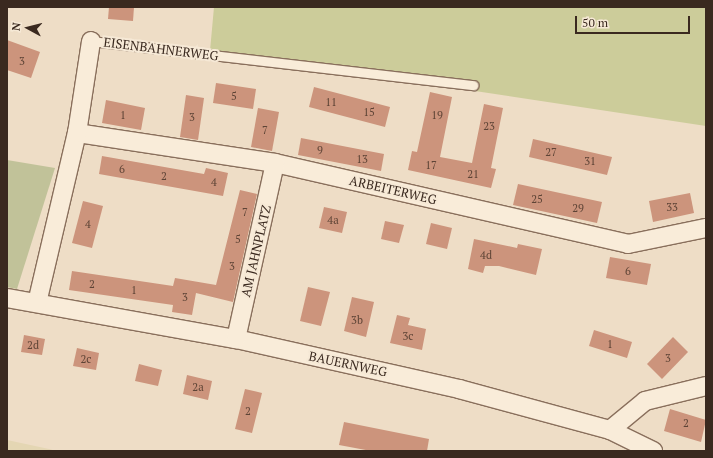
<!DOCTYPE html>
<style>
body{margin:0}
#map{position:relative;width:713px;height:458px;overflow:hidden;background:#eeddc6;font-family:"PT Serif",serif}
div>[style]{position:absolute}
.farmland>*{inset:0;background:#e4d6b3}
.green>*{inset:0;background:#cccc9a}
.cemetery>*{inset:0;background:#c1c299}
.building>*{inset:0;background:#cc947c}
.roads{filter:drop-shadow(1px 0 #896f5c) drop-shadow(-1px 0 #896f5c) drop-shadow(0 1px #896f5c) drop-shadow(0 -1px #896f5c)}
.lane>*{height:9px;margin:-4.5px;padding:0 4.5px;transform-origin:4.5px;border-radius:4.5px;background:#f9ecd9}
.street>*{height:18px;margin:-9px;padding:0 9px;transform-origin:9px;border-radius:9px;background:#f9ecd9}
span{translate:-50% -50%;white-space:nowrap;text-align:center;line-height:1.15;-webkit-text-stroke:4px #f6e9d6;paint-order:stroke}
.number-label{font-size:11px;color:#5e4436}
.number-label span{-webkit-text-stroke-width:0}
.street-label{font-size:13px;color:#3a291f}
.frame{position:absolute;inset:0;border:8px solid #3a291f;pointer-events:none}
.north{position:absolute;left:8px;top:8px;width:40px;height:40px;-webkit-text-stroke:3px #f6e9d6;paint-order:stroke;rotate:277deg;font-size:11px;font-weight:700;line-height:16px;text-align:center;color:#3a291f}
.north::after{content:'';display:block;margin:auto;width:14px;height:18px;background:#3a291f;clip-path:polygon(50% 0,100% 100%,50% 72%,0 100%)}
.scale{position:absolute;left:575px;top:16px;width:115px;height:18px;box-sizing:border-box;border:2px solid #3a291f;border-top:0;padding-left:5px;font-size:12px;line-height:14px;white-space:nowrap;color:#3a291f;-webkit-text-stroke:3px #f6e9d6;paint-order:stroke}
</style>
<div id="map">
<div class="farmland">
<div style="clip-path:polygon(7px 440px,49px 449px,56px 451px,7px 451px)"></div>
</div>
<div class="green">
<div style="clip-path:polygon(214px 7px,706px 7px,706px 126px,210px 51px)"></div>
</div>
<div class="cemetery">
<div style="clip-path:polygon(7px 160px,55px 168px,17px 289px,7px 287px)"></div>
</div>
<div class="building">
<div style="clip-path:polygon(109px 7px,134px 7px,133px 21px,108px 19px)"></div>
<div style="clip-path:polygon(7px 40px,40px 52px,31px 78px,7px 70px)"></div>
<div style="clip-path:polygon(216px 83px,256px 89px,253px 109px,213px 103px)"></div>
<div style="clip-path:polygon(314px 87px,390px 107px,385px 127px,309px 107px)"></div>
<div style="clip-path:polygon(430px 92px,452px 97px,440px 157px,472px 163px,484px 104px,503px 108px,491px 168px,496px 169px,491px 188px,408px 170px,412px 151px,417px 152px)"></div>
<div style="clip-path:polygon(186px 95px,204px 98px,198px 140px,180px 137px)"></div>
<div style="clip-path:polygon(106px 100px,145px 108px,141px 130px,102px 123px)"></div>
<div style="clip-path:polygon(258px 108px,279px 112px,272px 151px,251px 147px)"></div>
<div style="clip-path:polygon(301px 138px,384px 154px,381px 171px,298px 155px)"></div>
<div style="clip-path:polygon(533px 139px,612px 157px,607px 175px,529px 157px)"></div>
<div style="clip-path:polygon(102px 156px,204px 174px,206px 168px,228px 173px,223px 196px,99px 174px)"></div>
<div style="clip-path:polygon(518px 184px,602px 202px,597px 223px,513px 205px)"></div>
<div style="clip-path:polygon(240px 190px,257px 194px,233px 302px,196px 293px,192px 315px,172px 312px,173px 305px,69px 290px,72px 271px,173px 286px,175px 278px,216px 285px)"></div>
<div style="clip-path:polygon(690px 193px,694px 213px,653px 222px,649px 201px)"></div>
<div style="clip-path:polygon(83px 201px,103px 206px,92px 248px,72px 243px)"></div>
<div style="clip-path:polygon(324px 207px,347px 212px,342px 233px,319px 228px)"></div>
<div style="clip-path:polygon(385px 221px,404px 225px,399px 243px,381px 239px)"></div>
<div style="clip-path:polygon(431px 223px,452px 228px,447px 249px,426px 244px)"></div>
<div style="clip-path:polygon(474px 239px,517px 248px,518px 244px,542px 249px,536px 275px,499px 266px,485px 266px,483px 273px,468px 269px)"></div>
<div style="clip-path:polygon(610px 257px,651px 264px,647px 285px,606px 278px)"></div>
<div style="clip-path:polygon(308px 287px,330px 292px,321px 326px,300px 321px)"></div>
<div style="clip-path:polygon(352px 297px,374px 302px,366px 337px,344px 331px)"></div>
<div style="clip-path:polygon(397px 315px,410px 318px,408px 325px,426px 329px,422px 350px,390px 343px)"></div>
<div style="clip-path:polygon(594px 330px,632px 342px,627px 358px,589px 346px)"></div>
<div style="clip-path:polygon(24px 335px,45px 339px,42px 355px,21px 352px)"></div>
<div style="clip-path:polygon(673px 337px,688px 352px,662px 379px,647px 364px)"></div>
<div style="clip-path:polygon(77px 348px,99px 353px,96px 370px,73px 366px)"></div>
<div style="clip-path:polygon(139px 364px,162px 370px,158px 386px,135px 381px)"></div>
<div style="clip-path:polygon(187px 375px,212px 381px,208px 400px,183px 394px)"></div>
<div style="clip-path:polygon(245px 389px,262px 393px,252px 433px,235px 429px)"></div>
<div style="clip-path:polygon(670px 409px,706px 420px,701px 442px,664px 431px)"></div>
<div style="clip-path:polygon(344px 422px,429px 439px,427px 451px,371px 451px,339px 445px)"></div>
</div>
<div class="roads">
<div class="lane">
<div style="left:91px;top:41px;width:385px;rotate:6.6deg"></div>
</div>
<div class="street">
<div style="left:77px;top:133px;width:200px;rotate:8.6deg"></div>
<div style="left:275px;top:163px;width:362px;rotate:12.9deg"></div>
<div style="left:628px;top:244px;width:80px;rotate:-11.6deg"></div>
<div style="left:7px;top:298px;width:233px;rotate:10.2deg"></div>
<div style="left:236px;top:339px;width:229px;rotate:12.6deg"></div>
<div style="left:459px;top:389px;width:156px;rotate:15.2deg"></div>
<div style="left:610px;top:430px;width:48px;rotate:26deg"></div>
<div style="left:37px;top:303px;width:175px;rotate:-76.8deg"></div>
<div style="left:77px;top:133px;width:93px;rotate:-81.3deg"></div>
<div style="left:236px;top:339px;width:180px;rotate:-77.5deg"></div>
<div style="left:610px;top:430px;width:45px;rotate:-39.6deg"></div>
<div style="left:645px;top:401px;width:63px;rotate:-13.8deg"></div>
</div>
</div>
<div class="number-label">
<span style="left:22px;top:61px">3</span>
<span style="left:234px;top:96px">5</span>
<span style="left:331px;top:102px">11</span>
<span style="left:369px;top:112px">15</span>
<span style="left:123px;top:115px">1</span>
<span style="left:437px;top:115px">19</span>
<span style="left:192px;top:117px">3</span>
<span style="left:489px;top:126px">23</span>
<span style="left:265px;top:130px">7</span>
<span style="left:320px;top:150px">9</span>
<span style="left:551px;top:152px">27</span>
<span style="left:362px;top:159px">13</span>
<span style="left:590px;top:161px">31</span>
<span style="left:431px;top:165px">17</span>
<span style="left:122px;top:169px">6</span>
<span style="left:473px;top:174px">21</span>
<span style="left:164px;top:176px">2</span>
<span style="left:214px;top:182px">4</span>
<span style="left:537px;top:199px">25</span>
<span style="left:672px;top:207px">33</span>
<span style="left:578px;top:208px">29</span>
<span style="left:245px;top:212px">7</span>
<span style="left:333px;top:220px">4a</span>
<span style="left:88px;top:224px">4</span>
<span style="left:238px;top:239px">5</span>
<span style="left:486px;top:255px">4d</span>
<span style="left:232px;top:266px">3</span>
<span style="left:628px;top:271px">6</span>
<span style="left:92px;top:284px">2</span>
<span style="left:134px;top:290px">1</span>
<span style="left:185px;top:297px">3</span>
<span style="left:357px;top:320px">3b</span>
<span style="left:408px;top:336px">3c</span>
<span style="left:610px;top:344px">1</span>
<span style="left:33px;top:345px">2d</span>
<span style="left:668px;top:358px">3</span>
<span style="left:86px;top:359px">2c</span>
<span style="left:198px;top:387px">2a</span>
<span style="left:248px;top:411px">2</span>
<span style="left:686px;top:423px">2</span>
</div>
<div class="street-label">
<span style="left:161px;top:49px;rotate:7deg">EISENBAHNERWEG</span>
<span style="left:393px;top:190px;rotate:13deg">ARBEITERWEG</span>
<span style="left:256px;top:251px;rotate:-77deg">AM JAHNPLATZ</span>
<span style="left:348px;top:364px;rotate:12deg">BAUERNWEG</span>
</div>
<div class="frame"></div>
<div class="north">N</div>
<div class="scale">50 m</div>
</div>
